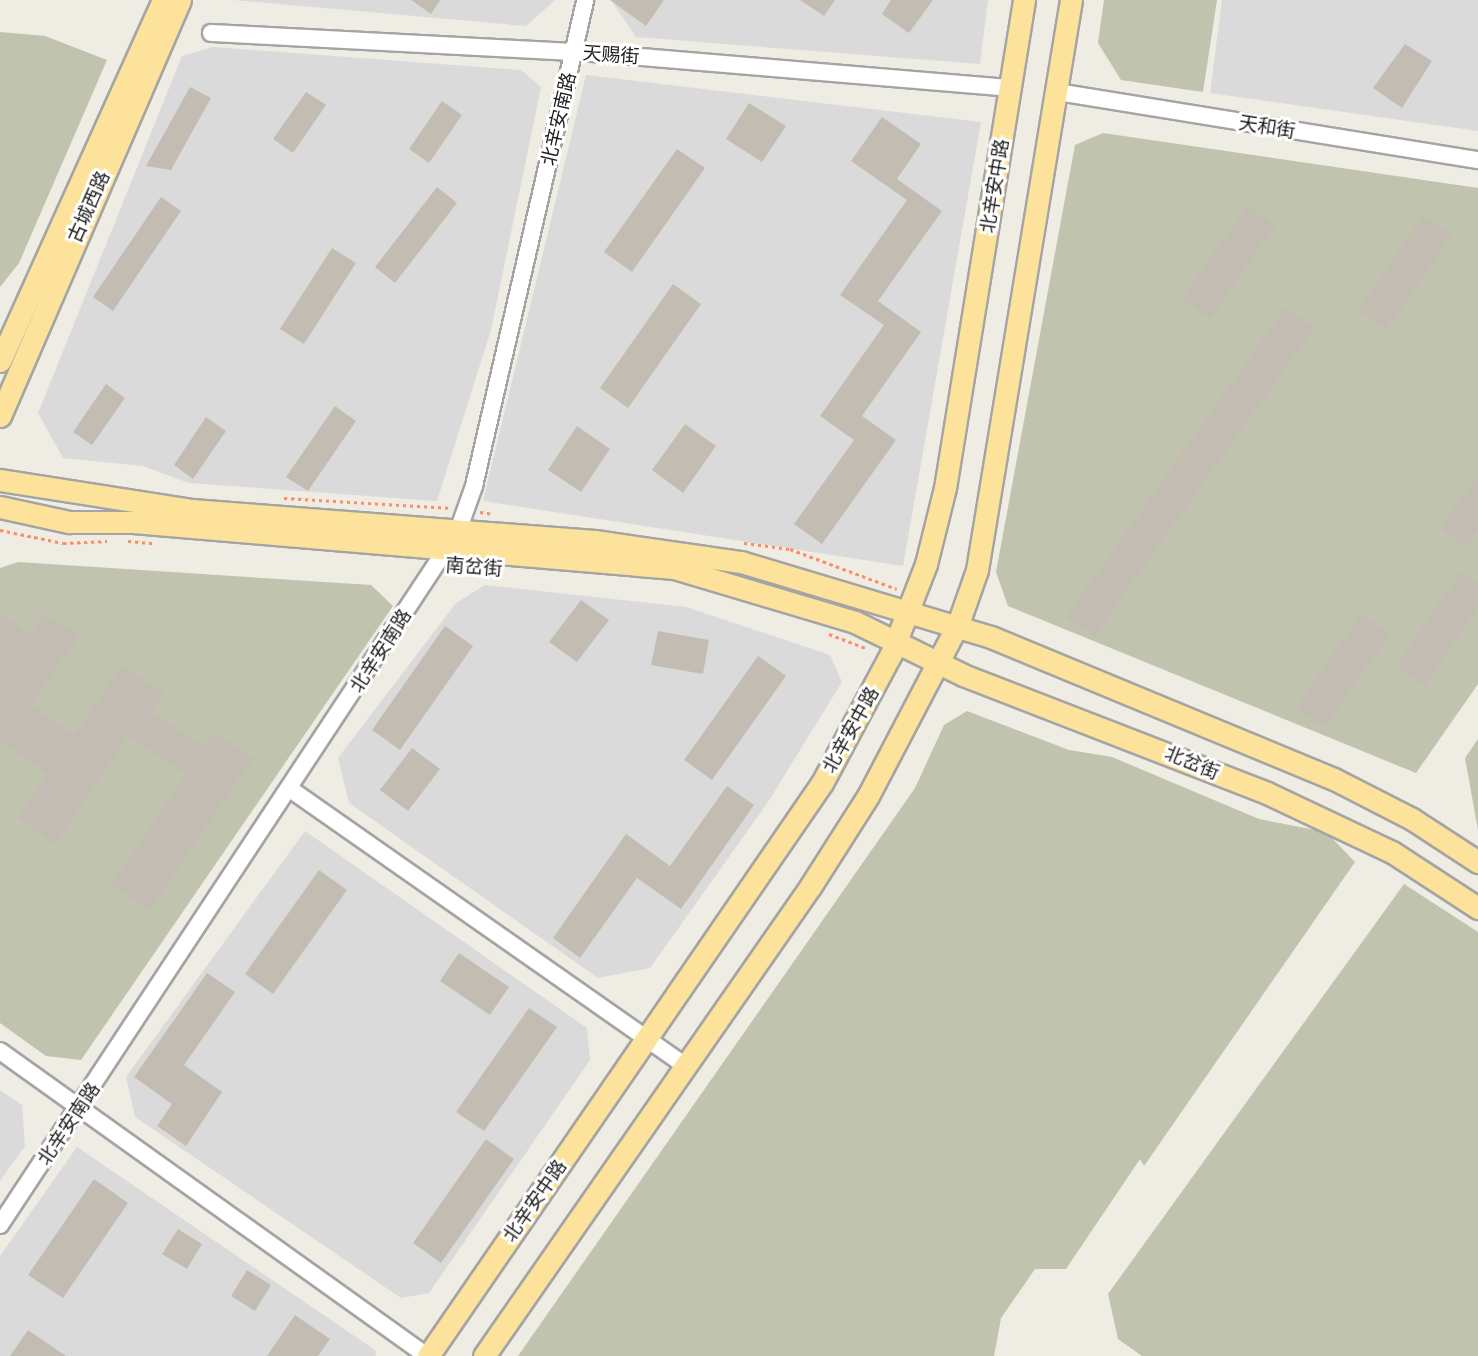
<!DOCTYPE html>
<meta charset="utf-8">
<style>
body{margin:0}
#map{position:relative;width:1478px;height:1356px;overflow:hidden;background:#eeece3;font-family:Helvetica,"Noto Sans SC",sans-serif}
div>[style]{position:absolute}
.residential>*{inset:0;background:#dbdada}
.construction>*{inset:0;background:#c0c3ae}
.building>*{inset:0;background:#c3bcb2}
.path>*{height:2.5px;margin-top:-1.25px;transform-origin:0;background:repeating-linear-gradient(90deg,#fb8e67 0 3.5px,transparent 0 7px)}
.roads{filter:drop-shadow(2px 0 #a4a4a4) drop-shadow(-2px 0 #a4a4a4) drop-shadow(0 2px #a4a4a4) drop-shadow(0 -2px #a4a4a4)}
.minor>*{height:16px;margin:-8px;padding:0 8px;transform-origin:8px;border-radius:8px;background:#fff}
.major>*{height:21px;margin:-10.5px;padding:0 10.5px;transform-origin:10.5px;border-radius:10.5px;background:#fce29a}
span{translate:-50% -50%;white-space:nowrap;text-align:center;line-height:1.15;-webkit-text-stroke:6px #fff;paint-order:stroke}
.street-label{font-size:19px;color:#1d1d1d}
</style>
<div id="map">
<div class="residential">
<div style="clip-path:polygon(233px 0,555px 0,526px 26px)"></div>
<div style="clip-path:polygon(611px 0,988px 0,980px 64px,636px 37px)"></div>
<div style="clip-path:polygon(1222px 0,1478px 0,1478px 131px,1210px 93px)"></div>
<div style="clip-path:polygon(213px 47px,521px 70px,541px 87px,491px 330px,437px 501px,189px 483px,143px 466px,63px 458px,38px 413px,182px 56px)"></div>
<div style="clip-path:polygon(586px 75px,981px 122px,903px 566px,483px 501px)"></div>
<div style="clip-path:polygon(485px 585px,686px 607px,830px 655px,842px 682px,768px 802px,650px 968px,598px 978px,349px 803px,338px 758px,456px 603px)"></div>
<div style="clip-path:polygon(305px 831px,587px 1028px,590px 1060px,429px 1293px,401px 1298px,135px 1117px,126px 1077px)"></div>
<div style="clip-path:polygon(0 1090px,22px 1105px,25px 1146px,0 1181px)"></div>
<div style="clip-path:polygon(77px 1147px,375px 1350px,376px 1356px,0 1356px,0 1256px)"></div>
</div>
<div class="construction">
<div style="clip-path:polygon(1104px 0,1217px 0,1203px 92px,1121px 80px,1098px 43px)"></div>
<div style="clip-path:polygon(0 32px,45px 36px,107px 60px,19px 263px,0 287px)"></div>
<div style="clip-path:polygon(1103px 133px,1478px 188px,1478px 684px,1416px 773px,1008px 606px,996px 572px,1075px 145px)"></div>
<div style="clip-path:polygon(18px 562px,371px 585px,393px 606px,81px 1060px,46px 1056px,0 1023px,0 568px)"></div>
<div style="clip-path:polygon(967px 711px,1069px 750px,1112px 757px,1259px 819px,1326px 832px,1355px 862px,1144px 1166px,1140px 1159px,1066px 1269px,1035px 1269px,1001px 1318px,994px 1356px,518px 1356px,915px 788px,944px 725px)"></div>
<div style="clip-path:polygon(1478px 739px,1478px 830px,1465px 758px)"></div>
<div style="clip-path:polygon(1404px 884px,1478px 932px,1478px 1356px,1142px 1356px,1118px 1339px,1108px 1294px)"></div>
</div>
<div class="building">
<div style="clip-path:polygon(411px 0,440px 0,431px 14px)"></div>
<div style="clip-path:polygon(610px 0,664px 0,646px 26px)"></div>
<div style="clip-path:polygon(800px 0,835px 0,824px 16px)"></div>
<div style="clip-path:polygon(891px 0,933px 0,909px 33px,882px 14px)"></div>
<div style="clip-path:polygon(1405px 44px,1432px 61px,1402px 108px,1373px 88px)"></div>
<div style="clip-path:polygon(190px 87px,211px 98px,171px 170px,146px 166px)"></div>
<div style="clip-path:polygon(306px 92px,326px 105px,293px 153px,273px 139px)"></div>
<div style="clip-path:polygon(442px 101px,462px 115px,429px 163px,409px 149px)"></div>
<div style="clip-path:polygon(749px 103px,786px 126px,762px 162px,726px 139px)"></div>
<div style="clip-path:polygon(882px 117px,921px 144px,897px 179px,942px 211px,878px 301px,921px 332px,862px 416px,896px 440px,822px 544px,794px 524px,854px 440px,820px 416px,884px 325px,840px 295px,907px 200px,851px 161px)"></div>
<div style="clip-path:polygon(677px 149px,705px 168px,632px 272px,604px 252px)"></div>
<div style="clip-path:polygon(437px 187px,457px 203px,395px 283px,375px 267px)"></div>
<div style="clip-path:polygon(161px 197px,181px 211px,113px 311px,93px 297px)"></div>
<div style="clip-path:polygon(1247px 206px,1275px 226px,1210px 319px,1182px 299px)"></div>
<div style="clip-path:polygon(1423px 216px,1452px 236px,1387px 329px,1358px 310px)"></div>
<div style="clip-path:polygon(332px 248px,356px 263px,304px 344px,280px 329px)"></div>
<div style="clip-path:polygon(673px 284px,701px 304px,628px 408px,600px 388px)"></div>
<div style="clip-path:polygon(1285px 308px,1314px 328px,1094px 636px,1066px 617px)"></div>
<div style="clip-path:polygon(106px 384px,125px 398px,92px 445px,73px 432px)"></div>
<div style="clip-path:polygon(335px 406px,356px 421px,308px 491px,286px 477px)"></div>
<div style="clip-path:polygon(206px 417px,226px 431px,193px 479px,174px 465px)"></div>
<div style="clip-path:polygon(685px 424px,716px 446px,683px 493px,652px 470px)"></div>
<div style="clip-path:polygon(577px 426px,610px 449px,581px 492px,548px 470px)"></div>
<div style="clip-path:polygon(1478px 476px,1478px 531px,1466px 547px,1440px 528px)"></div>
<div style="clip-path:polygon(1461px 572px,1478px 584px,1478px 608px,1425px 685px,1396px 665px)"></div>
<div style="clip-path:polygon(581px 600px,609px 620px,577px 662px,549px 642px)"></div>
<div style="clip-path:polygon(45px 613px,79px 636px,31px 705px,74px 735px,122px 665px,164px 694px,152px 711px,203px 747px,214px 732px,253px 759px,149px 910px,111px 884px,186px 775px,129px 736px,55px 844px,18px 818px,48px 774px,0 741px,0 614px,30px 635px)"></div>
<div style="clip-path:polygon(1361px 614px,1390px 634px,1324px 727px,1296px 708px)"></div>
<div style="clip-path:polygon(445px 626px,473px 646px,400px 750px,372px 730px)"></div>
<div style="clip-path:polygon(658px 631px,709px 640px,703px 674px,651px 665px)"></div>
<div style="clip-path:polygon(758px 656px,786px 676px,712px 780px,684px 760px)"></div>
<div style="clip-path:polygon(412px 748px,440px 769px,408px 811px,380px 790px)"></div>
<div style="clip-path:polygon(727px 786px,754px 805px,681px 909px,637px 878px,580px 958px,553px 938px,626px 834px,670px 866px)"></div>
<div style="clip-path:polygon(319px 870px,347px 890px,273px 994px,245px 974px)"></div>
<div style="clip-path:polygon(459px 953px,509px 987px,490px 1015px,440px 981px)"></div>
<div style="clip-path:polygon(207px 973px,235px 992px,184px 1065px,222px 1092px,186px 1146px,157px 1126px,172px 1104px,134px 1077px)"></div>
<div style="clip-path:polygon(529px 1008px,557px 1027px,484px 1131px,456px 1112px)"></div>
<div style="clip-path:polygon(486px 1139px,514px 1159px,441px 1263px,413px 1243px)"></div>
<div style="clip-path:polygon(94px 1179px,128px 1203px,63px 1298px,28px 1275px)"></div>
<div style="clip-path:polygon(178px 1229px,202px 1244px,187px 1269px,162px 1254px)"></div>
<div style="clip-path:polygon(247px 1270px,271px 1285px,255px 1311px,231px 1296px)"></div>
<div style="clip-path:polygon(295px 1315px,330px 1339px,318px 1356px,267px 1356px)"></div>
<div style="clip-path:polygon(28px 1330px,66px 1356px,10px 1356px)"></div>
</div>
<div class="path">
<div style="left:284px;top:498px;width:168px;rotate:3.4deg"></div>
<div style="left:480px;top:512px;width:14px;rotate:8deg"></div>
<div style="left:0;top:530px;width:64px;rotate:11.7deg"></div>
<div style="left:63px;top:543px;width:44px;rotate:-2.6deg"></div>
<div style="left:128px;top:541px;width:25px;rotate:5deg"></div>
<div style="left:744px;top:543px;width:46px;rotate:7.4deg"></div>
<div style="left:790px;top:549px;width:114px;rotate:20.5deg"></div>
<div style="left:829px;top:634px;width:39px;rotate:21deg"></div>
</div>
<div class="roads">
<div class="minor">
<div style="left:211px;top:33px;width:383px;rotate:3deg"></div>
<div style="left:593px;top:53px;width:418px;rotate:4.8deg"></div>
<div style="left:1057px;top:92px;width:426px;rotate:9.2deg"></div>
<div style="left:290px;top:789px;width:482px;rotate:35deg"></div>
<div style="left:0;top:1051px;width:525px;rotate:35.54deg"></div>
<div style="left:0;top:1225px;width:832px;rotate:-56.58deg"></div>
<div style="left:458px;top:531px;width:48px;rotate:-70.4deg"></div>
<div style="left:474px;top:486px;width:499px;rotate:-77.1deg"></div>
</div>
<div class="major">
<div style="left:0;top:361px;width:396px;rotate:-65.7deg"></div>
<div style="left:0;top:416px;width:453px;rotate:-66.6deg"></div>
<div style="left:0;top:480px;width:194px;rotate:8.9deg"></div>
<div style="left:192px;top:510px;width:404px;rotate:4.4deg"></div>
<div style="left:595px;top:541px;width:148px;rotate:8.2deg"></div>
<div style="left:741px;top:562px;width:261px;rotate:16.7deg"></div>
<div style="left:991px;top:637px;width:371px;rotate:22.5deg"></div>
<div style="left:1334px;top:779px;width:88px;rotate:27.1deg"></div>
<div style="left:1412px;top:819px;width:79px;rotate:33.1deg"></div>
<div style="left:0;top:507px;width:71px;rotate:12.3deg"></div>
<div style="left:69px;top:522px;width:64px"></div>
<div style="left:133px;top:522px;width:543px;rotate:4.86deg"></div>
<div style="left:674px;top:568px;width:189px;rotate:16.6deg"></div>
<div style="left:855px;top:622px;width:120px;rotate:26.1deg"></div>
<div style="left:963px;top:675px;width:326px;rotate:21.2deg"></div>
<div style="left:1267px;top:793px;width:138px;rotate:25.3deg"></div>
<div style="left:1392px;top:852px;width:103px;rotate:33.1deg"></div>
<div style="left:428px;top:1356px;width:695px;rotate:-55.49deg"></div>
<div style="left:822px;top:783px;width:146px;rotate:-61.9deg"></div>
<div style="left:891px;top:654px;width:97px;rotate:-68.7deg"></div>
<div style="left:926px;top:564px;width:78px;rotate:-76deg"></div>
<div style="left:945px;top:488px;width:494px;rotate:-80.8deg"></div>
<div style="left:484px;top:1356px;width:571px;rotate:-55.2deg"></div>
<div style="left:810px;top:887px;width:108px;rotate:-57.5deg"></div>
<div style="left:868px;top:796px;width:194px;rotate:-62.4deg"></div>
<div style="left:958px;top:624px;width:57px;rotate:-70.6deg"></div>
<div style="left:977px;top:570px;width:578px;rotate:-80.64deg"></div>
</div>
</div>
<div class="street-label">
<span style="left:611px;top:55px;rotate:4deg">天赐街</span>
<span style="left:559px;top:119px;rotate:-77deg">北辛安南路</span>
<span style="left:1267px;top:127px;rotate:9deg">天和街</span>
<span style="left:995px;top:186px;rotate:-81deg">北辛安中路</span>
<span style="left:89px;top:207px;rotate:-66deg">古城西路</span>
<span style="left:474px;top:567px;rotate:4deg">南岔街</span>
<span style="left:381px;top:651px;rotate:-57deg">北辛安南路</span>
<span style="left:851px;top:730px;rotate:-61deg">北辛安中路</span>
<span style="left:1192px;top:763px;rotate:22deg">北岔街</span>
<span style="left:69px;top:1124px;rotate:-56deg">北辛安南路</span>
<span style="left:535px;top:1201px;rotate:-55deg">北辛安中路</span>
</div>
</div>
